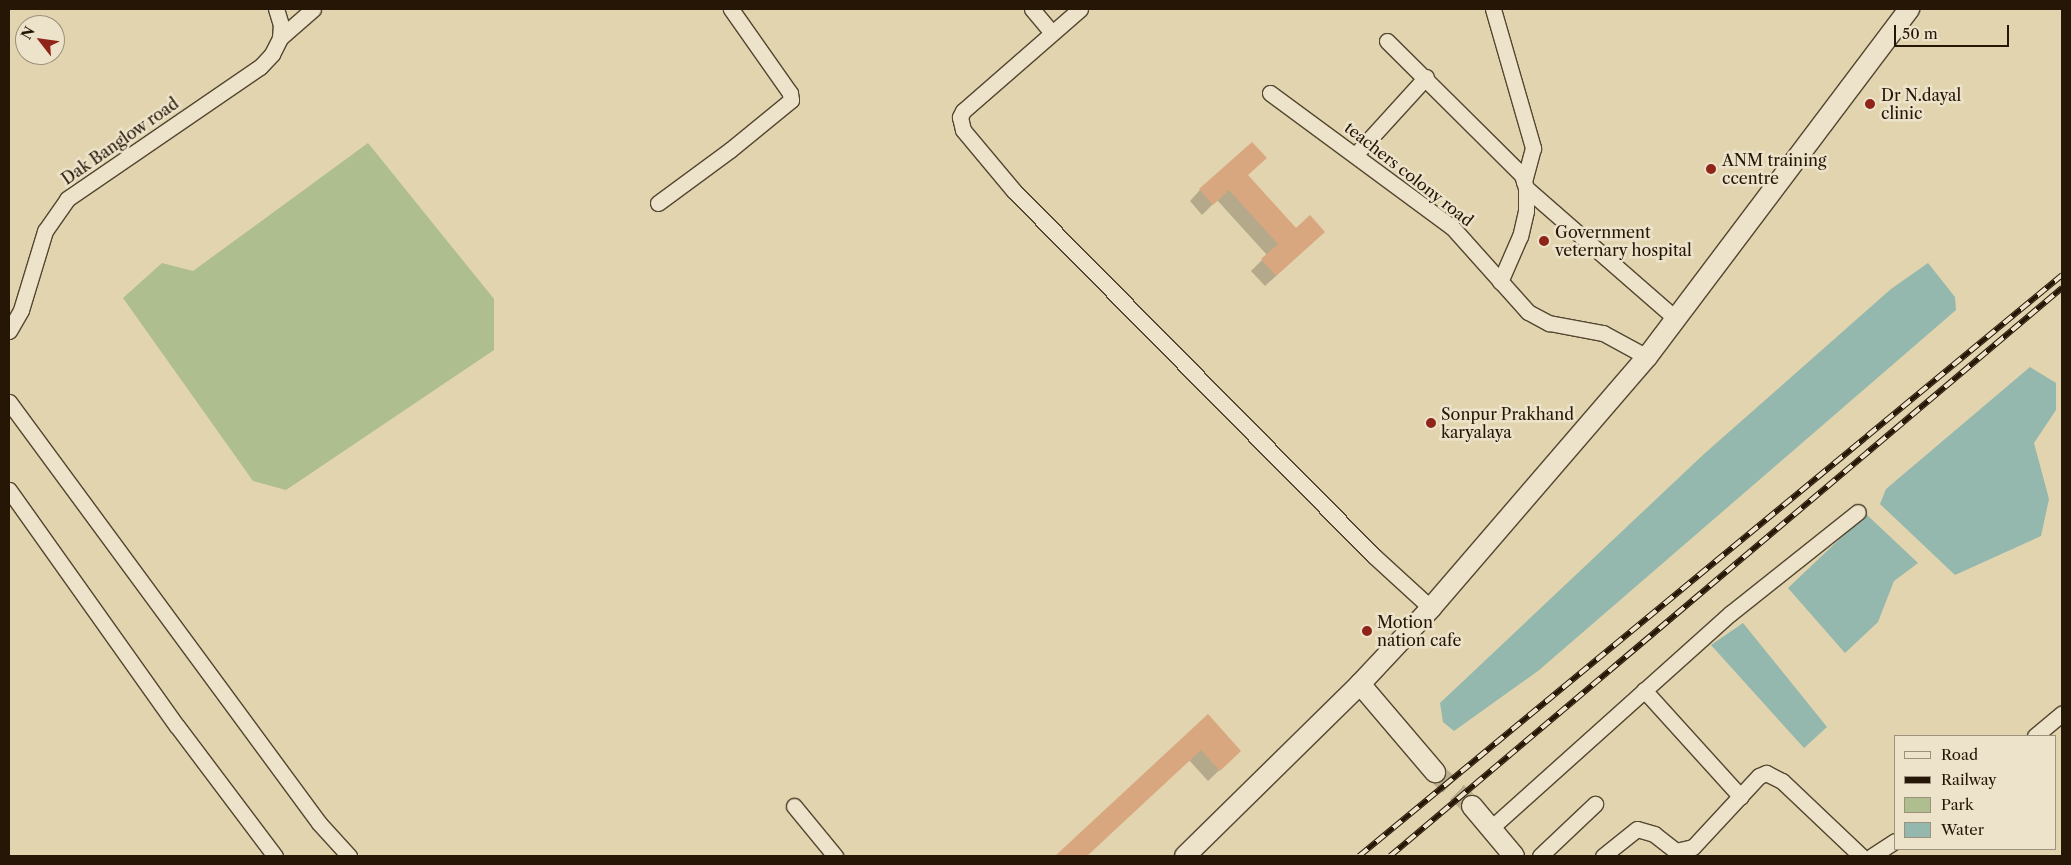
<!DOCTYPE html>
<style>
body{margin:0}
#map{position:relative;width:2071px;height:865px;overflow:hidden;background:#e1d4ae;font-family:"Libre Caslon Text",serif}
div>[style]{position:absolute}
.green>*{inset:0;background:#aebe8e}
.water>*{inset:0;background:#94b8ad}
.shadow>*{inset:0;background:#0003}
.building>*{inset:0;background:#d9a77f}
.secondary-tunnel>*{height:20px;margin-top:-10px;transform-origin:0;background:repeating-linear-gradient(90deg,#bbae8c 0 20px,transparent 0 30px)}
.roads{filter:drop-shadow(1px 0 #544630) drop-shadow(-1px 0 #544630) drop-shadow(0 1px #544630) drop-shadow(0 -1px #544630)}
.street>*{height:15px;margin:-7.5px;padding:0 7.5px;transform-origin:7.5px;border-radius:7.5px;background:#ece3ca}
.secondary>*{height:20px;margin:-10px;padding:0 10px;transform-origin:10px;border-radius:10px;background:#ece3ca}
.rail>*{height:5.5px;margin-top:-2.75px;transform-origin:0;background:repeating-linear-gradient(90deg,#ece3ca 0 11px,#251606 0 22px);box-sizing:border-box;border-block:1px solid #251606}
.dots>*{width:14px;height:14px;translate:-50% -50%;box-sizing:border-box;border:2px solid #ece3ca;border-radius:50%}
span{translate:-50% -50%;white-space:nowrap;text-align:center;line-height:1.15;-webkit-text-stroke:5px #ece3ca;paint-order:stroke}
.poi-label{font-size:16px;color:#251606}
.left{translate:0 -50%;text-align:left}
.street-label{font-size:16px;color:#251606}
.frame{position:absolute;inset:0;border:10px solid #251606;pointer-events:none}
.legend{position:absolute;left:1894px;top:735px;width:162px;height:115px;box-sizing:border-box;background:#ece3ca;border:1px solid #9c917c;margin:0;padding:6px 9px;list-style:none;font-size:15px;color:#251606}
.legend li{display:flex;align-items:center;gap:10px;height:25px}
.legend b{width:25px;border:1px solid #9c917c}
.north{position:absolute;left:15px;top:15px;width:50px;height:50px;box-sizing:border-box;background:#ece3ca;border:1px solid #9c917c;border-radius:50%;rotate:300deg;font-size:14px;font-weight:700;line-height:20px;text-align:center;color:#251606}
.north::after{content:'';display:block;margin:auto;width:18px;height:22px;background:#8f2418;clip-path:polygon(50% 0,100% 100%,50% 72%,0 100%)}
.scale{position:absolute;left:1894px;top:25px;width:115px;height:22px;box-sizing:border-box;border:2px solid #251606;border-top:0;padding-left:6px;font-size:15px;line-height:18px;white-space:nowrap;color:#251606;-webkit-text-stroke:4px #ece3ca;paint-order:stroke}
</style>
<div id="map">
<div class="green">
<div style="clip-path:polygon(368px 143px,494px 299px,494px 350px,286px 490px,253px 481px,123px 298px,162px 263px,193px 271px)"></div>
</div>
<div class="water">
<div style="clip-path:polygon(1928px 263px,1955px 297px,1956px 310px,1538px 671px,1454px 731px,1443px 722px,1440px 703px,1704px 454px,1891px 289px)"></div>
<div style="clip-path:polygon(2030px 367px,2056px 383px,2056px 410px,2034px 443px,2049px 499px,2041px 536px,1955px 575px,1880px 504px,1886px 489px)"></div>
<div style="clip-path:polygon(1866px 514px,1918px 563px,1894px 581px,1878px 622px,1845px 653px,1788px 588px)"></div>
<div style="clip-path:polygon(1743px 623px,1827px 727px,1804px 748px,1711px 645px)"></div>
</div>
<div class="shadow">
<div style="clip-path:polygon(1247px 176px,1295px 229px,1313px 242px,1265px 286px,1251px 271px,1267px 255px,1217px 200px,1202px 215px,1190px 201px,1200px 190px)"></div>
<div style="clip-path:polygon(1208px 716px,1229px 761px,1208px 781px,1189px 760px,1086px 856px,1057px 856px)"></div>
</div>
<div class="building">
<div style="clip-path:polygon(1252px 142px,1267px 158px,1248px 175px,1296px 228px,1310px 215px,1325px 232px,1276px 276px,1261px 259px,1278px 244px,1229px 190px,1213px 205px,1199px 189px)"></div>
<div style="clip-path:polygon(1208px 714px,1241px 751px,1220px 771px,1201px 750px,1087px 856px,1055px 856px)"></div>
</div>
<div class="secondary-tunnel">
<div style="left:1435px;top:772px;width:50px;rotate:42.6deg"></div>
</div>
<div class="roads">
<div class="street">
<div style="left:1032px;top:9px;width:31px;rotate:50deg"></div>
<div style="left:1080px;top:9px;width:155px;rotate:138.9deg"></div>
<div style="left:963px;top:111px;width:7px;rotate:117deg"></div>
<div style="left:960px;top:117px;width:13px;rotate:77deg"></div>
<div style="left:963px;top:130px;width:80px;rotate:50.1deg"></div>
<div style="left:1014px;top:191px;width:513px;rotate:45.4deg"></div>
<div style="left:1374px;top:556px;width:77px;rotate:42.4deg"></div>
<div style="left:1493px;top:9px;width:145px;rotate:73.9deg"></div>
<div style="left:1533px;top:148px;width:35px;rotate:105deg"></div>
<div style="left:280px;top:38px;width:44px;rotate:-41.3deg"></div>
<div style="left:1387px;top:41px;width:190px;rotate:44.8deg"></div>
<div style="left:1522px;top:175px;width:14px;rotate:73deg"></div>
<div style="left:1526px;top:188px;width:23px;rotate:90deg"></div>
<div style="left:1526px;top:211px;width:26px;rotate:103deg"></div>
<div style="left:1520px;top:236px;width:50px;rotate:113.5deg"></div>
<div style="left:1270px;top:93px;width:226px;rotate:36.4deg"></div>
<div style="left:1452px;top:227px;width:114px;rotate:48.2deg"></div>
<div style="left:1528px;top:312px;width:24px;rotate:28deg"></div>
<div style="left:1549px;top:323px;width:55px;rotate:10.5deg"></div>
<div style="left:1603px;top:333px;width:50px;rotate:28.6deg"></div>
<div style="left:1356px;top:154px;width:104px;rotate:-47.7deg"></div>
<div style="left:1526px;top:188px;width:199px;rotate:41.1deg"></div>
<div style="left:658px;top:203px;width:89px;rotate:-36.4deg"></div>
<div style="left:730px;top:150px;width:79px;rotate:-39.3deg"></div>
<div style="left:791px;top:100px;width:7px;rotate:-98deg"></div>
<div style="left:790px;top:93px;width:103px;rotate:-125.1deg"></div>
<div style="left:9px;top:331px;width:24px;rotate:-60deg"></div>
<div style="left:21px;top:310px;width:83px;rotate:-73.1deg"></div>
<div style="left:45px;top:231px;width:39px;rotate:-55deg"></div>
<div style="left:67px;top:199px;width:234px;rotate:-34.4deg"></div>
<div style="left:260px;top:67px;width:18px;rotate:-47deg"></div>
<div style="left:272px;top:54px;width:18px;rotate:-63deg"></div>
<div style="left:280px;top:38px;width:13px;rotate:-86deg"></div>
<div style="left:281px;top:25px;width:17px;rotate:-107deg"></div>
<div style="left:9px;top:402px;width:523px;rotate:53.63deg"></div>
<div style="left:319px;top:823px;width:45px;rotate:47.7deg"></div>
<div style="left:9px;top:490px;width:290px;rotate:54.6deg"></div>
<div style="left:177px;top:726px;width:163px;rotate:53deg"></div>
<div style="left:1644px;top:690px;width:144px;rotate:47.8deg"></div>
<div style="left:2035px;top:736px;width:35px;rotate:-40deg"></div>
<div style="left:794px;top:806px;width:65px;rotate:50.6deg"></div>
<div style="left:1491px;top:828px;width:322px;rotate:-41.9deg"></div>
<div style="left:1731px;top:613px;width:162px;rotate:-38.5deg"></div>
<div style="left:1540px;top:856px;width:76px;rotate:-43.4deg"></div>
<div style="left:1603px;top:856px;width:43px;rotate:-38.5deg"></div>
<div style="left:1637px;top:829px;width:18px;rotate:16deg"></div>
<div style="left:1654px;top:834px;width:28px;rotate:38deg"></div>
<div style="left:1676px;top:851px;width:17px;rotate:-13deg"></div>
<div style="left:1693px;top:847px;width:97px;rotate:-47.1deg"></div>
<div style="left:1759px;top:776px;width:8px;rotate:-23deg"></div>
<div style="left:1766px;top:773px;width:18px;rotate:27deg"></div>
<div style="left:1782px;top:781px;width:109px;rotate:43.5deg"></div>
<div style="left:1872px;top:856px;width:27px;rotate:-33deg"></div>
</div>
<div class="secondary">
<div style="left:1360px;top:684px;width:116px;rotate:49.6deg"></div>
<div style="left:1472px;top:806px;width:65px;rotate:50deg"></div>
<div style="left:1185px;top:856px;width:245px;rotate:-44.5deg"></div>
<div style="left:1360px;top:684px;width:104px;rotate:-46.9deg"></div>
<div style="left:1431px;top:608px;width:331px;rotate:-49.3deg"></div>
<div style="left:1647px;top:357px;width:436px;rotate:-53deg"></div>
</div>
</div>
<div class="rail">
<div style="left:1359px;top:856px;width:912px;rotate:-39.57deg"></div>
<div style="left:1390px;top:856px;width:880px;rotate:-40.21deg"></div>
</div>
<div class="dots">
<div style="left:1870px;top:104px;background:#8f2418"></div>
<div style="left:1711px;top:169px;background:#8f2418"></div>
<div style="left:1544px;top:241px;background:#8f2418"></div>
<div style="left:1431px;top:423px;background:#8f2418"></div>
<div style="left:1367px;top:631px;background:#8f2418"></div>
</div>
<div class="poi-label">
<span class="left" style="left:1881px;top:104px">Dr N.dayal<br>clinic</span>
<span class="left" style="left:1722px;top:169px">ANM training<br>ccentre</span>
<span class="left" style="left:1555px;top:241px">Government<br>veternary hospital</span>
<span class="left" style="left:1441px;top:423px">Sonpur Prakhand<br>karyalaya</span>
<span class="left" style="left:1377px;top:631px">Motion<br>nation cafe</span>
</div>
<div class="street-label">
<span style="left:120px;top:141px;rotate:-35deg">Dak Banglow road</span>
<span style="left:1409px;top:174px;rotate:38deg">teachers colony road</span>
</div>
<div class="frame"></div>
<ul class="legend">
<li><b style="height:6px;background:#ece3ca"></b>Road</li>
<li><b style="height:6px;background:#251606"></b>Railway</li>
<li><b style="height:14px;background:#aebe8e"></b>Park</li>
<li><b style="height:14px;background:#94b8ad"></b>Water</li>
</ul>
<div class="north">N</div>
<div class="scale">50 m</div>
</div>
